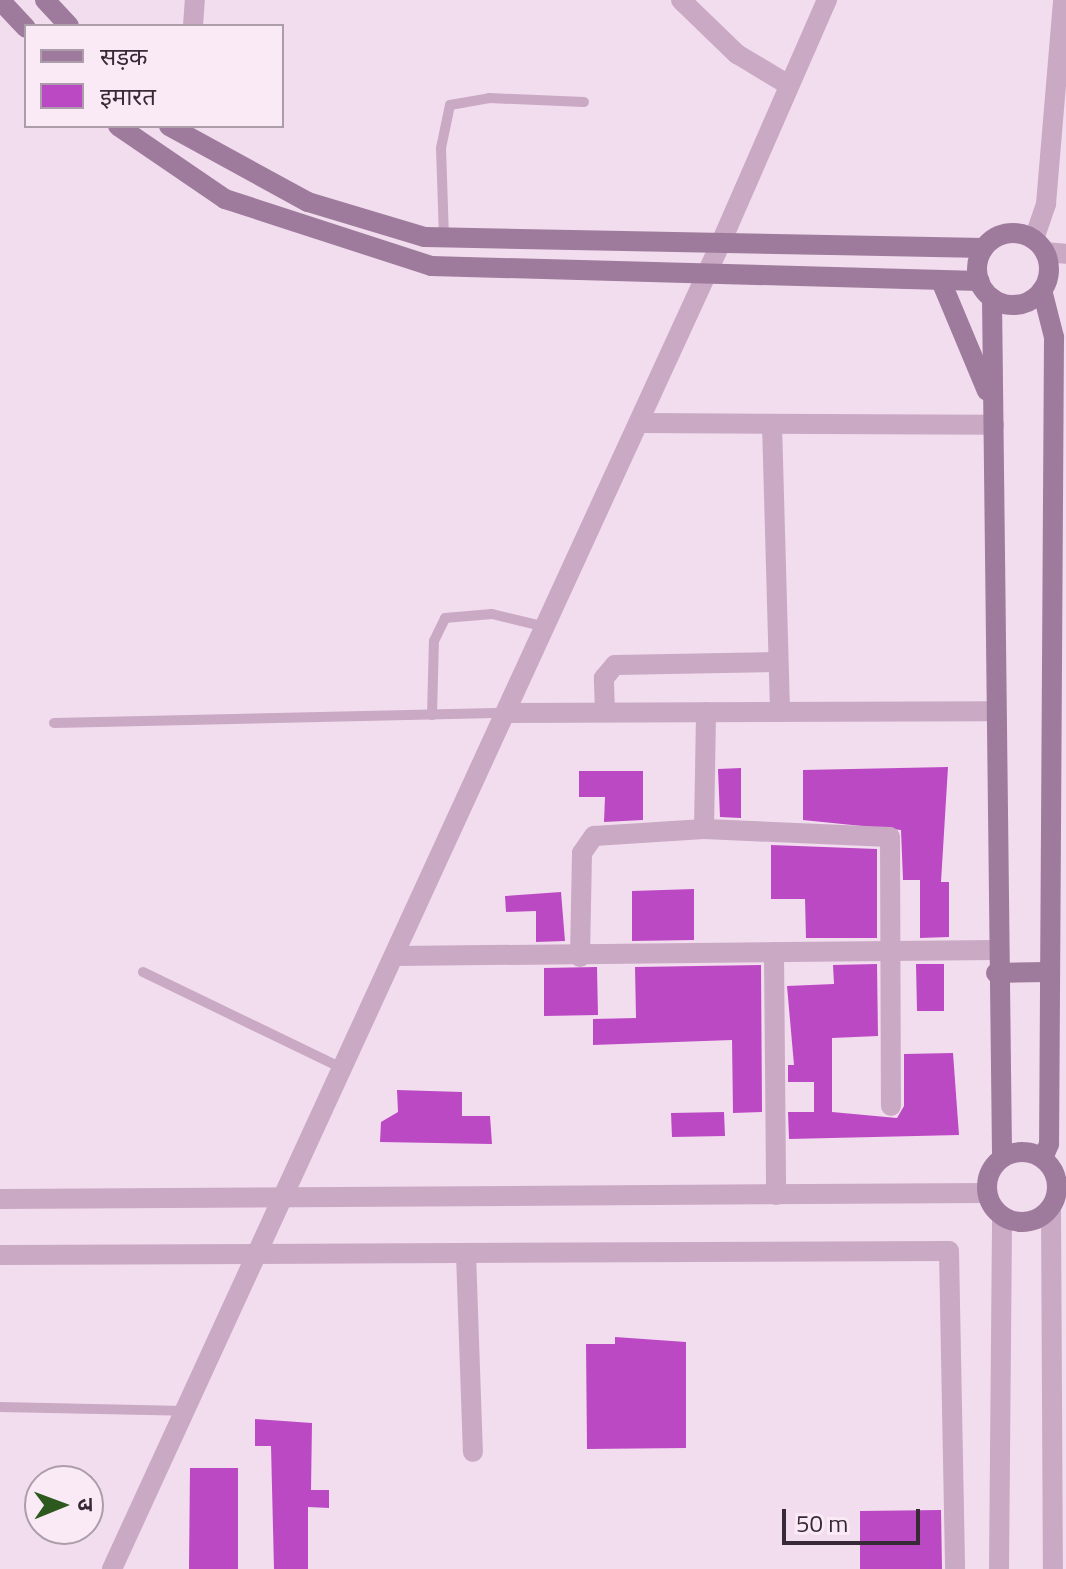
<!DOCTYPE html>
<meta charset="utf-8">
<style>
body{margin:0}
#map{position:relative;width:1066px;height:1569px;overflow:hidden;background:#f2ddee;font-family:"Titillium Web","Noto Sans Devanagari",sans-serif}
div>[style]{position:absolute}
.building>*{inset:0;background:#bc49c4}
.service>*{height:10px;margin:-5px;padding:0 5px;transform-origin:5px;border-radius:5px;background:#caa9c5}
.minor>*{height:20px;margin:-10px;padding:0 10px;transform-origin:10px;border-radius:10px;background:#caa9c5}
.tertiary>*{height:20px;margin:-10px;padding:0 10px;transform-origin:10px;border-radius:10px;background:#caa9c5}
.secondary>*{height:20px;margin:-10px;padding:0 10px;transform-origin:10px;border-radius:10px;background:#9e7b9c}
.secondary>.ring{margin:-10px;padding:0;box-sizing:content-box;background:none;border:20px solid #9e7b9c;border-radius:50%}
span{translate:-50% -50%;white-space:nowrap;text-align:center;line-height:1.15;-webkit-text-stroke:7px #faeaf6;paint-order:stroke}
.legend{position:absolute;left:24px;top:24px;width:260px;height:104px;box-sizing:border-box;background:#faeaf6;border:2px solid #ac9daa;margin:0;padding:10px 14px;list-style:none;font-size:24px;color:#382937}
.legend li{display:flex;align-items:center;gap:16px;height:40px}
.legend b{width:40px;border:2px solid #ac9daa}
.north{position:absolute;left:24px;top:1465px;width:80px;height:80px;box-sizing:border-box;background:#faeaf6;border:2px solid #ac9daa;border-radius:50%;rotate:89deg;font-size:22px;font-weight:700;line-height:32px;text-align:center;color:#382937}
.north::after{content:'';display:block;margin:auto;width:28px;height:36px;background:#2d591f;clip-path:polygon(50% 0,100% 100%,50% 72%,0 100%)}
.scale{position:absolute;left:782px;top:1509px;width:138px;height:36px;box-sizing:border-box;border:4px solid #382937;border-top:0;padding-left:10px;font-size:24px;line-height:28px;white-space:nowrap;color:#382937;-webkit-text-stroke:6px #faeaf6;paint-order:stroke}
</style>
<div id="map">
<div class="building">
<div style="clip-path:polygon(948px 767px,941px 882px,949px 882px,949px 937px,920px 938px,920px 880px,903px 880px,901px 830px,803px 820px,803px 770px)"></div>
<div style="clip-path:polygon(741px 768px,741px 818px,720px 817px,718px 769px)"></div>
<div style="clip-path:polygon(579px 771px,643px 771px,643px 820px,604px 822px,605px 797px,579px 797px)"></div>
<div style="clip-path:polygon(771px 845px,877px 849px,877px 938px,806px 938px,805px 899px,771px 899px)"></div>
<div style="clip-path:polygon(694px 889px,694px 940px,632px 941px,632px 891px)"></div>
<div style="clip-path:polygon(561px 892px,565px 941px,536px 942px,536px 911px,506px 912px,505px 896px)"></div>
<div style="clip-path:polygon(877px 964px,878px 1036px,832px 1038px,832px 1112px,897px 1118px,904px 1106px,904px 1054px,953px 1053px,959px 1135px,789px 1139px,788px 1112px,814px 1112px,814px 1082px,788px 1082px,788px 1065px,794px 1065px,787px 986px,834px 984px,833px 965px)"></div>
<div style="clip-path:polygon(916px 964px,944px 964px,944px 1011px,917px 1011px)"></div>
<div style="clip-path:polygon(761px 965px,762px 1112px,733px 1113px,732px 1040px,593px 1045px,593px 1019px,636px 1018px,635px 967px)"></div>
<div style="clip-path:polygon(597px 967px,598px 1015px,544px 1016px,544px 968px)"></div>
<div style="clip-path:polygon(397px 1090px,462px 1092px,462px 1116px,490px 1116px,492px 1144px,380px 1142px,381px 1122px,398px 1112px)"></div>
<div style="clip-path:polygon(724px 1112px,725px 1136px,672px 1137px,671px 1113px)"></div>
<div style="clip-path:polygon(615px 1337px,686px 1342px,686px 1448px,587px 1449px,586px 1344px,615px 1344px)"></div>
<div style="clip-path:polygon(255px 1419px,312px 1423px,311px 1490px,329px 1490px,329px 1508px,308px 1507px,308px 1569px,274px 1569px,271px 1446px,255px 1446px)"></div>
<div style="clip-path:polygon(190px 1468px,238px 1468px,238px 1569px,189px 1569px)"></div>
<div style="clip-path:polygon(941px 1510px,942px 1569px,860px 1569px,860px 1511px)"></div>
</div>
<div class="service">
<div style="left:444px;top:238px;width:90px;rotate:-91.9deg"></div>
<div style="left:441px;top:148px;width:44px;rotate:-78.2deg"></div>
<div style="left:450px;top:105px;width:40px;rotate:-10deg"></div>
<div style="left:489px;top:98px;width:95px;rotate:2.4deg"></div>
<div style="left:432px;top:715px;width:74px;rotate:-88.5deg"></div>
<div style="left:434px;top:641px;width:25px;rotate:-64deg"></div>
<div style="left:445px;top:618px;width:47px;rotate:-4.9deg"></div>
<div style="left:492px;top:614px;width:56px;rotate:13.5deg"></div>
<div style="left:54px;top:723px;width:452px;rotate:-1.3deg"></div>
<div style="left:143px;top:972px;width:223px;rotate:25.8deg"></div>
<div style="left:0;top:1407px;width:185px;rotate:1.2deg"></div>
</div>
<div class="minor">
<div style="left:681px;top:0;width:78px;rotate:44deg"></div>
<div style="left:737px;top:54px;width:58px;rotate:31deg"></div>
<div style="left:193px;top:26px;width:26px;rotate:-86deg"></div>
<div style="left:719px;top:247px;width:270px;rotate:-66.4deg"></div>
<div style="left:1045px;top:252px;width:21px;rotate:5deg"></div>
<div style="left:641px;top:423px;width:353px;rotate:0.3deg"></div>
<div style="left:772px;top:424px;width:287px;rotate:88.4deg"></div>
<div style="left:605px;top:712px;width:34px;rotate:-92deg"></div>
<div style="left:604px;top:678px;width:17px;rotate:-50deg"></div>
<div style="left:615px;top:665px;width:162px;rotate:-1.1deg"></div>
<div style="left:506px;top:713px;width:489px;rotate:-0.2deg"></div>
<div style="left:704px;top:829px;width:117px;rotate:-89deg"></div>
<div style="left:774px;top:952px;width:243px;rotate:89.5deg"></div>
<div style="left:396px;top:956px;width:599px;rotate:-0.57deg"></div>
<div style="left:580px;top:957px;width:104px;rotate:-88.9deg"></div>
<div style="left:582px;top:853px;width:21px;rotate:-55deg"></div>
<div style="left:594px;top:836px;width:110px;rotate:-3.6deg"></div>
<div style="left:704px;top:829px;width:186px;rotate:2.5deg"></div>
<div style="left:890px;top:837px;width:269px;rotate:89.8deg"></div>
<div style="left:466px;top:1254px;width:198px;rotate:88deg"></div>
<div style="left:0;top:1255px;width:949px;rotate:-0.24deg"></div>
<div style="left:949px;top:1251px;width:318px;rotate:88.9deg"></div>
</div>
<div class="tertiary">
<div style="left:1034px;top:239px;width:37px;rotate:-71deg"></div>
<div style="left:1046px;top:204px;width:205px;rotate:-85.2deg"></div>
<div style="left:0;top:1199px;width:987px;rotate:-0.35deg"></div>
<div style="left:1051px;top:1208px;width:361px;rotate:89.7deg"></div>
<div style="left:112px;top:1569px;width:1455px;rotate:-65.34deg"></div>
<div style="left:999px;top:1569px;width:353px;rotate:-89.5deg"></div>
</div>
<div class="secondary">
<div style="left:0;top:0;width:38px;rotate:47deg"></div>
<div style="left:45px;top:0;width:35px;rotate:47deg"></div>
<div style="left:118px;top:126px;width:130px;rotate:34.3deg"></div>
<div style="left:225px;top:199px;width:217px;rotate:18deg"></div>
<div style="left:431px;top:266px;width:549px;rotate:1.57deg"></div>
<div style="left:169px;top:126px;width:158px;rotate:28.7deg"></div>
<div style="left:308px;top:202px;width:122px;rotate:16.7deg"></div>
<div style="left:425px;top:237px;width:559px;rotate:1.13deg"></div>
<div class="ring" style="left:977px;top:233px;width:52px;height:52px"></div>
<div style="left:941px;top:281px;width:119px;rotate:67.3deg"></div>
<div style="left:1042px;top:290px;width:49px;rotate:75.7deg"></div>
<div style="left:1054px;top:337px;width:807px;rotate:90.35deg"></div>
<div style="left:1049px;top:1144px;width:15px;rotate:113deg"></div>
<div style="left:992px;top:298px;width:860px;rotate:89.33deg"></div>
<div style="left:996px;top:973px;width:52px;rotate:-1.1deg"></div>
<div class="ring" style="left:987px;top:1152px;width:50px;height:50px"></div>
</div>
<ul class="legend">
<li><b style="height:10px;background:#9e7b9c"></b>सड़क</li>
<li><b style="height:22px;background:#bc49c4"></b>इमारत</li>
</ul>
<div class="north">उ</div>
<div class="scale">50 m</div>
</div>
